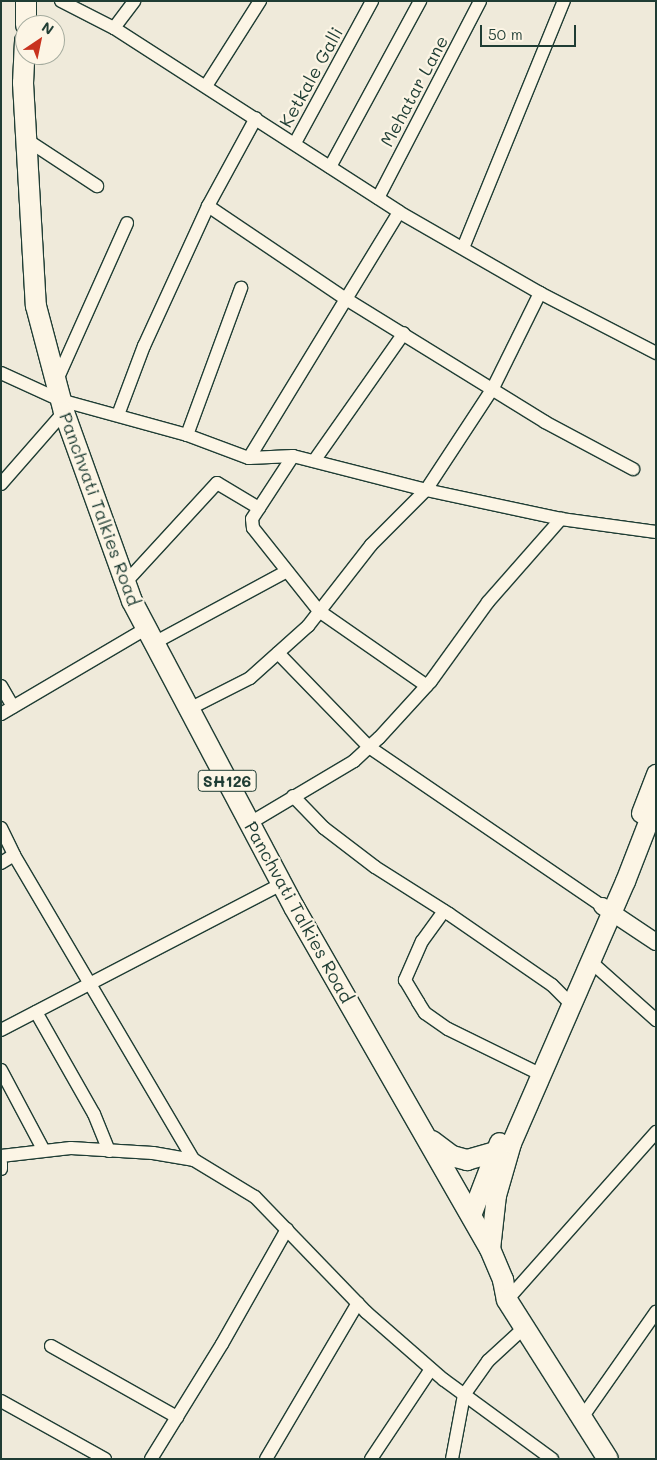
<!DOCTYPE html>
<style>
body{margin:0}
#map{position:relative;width:657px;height:1460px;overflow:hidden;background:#efeada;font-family:Mali,sans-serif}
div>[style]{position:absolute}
.roads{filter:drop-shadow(1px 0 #1f3d34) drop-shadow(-1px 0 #1f3d34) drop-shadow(0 1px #1f3d34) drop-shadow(0 -1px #1f3d34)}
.minor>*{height:12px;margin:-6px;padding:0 6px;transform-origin:6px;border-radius:6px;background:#fcf5e5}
.tertiary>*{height:16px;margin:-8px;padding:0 8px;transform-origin:8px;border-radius:8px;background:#fcf5e5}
.secondary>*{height:19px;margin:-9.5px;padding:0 9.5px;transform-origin:9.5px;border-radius:9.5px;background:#fcf5e5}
.primary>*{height:20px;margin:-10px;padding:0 10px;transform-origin:10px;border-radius:10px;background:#fcf5e5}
span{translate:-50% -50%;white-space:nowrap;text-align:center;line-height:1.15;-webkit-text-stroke:4.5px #fcf5e5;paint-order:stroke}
.shield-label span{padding:1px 4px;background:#fcf5e5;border:1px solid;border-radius:4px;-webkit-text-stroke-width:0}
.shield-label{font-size:16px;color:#1f3d34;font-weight:700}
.street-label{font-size:18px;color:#1f3d34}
.frame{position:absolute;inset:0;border:2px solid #1f3d34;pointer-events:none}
.north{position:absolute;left:15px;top:15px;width:50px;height:50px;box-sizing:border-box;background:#fcf5e5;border:1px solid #a4ab9e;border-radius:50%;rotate:34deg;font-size:14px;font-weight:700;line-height:20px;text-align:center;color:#1f3d34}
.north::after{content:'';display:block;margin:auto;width:18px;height:22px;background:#c8321e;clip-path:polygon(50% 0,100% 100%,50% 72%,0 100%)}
.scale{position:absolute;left:480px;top:25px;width:96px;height:22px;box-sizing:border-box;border:2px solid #1f3d34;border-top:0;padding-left:6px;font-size:15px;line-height:18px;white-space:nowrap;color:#1f3d34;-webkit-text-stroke:4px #fcf5e5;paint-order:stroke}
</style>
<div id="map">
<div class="roads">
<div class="minor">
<div style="left:61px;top:1px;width:59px;rotate:27deg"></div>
<div style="left:114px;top:28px;width:339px;rotate:32.8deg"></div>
<div style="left:399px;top:212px;width:163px;rotate:29.9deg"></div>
<div style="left:540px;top:293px;width:131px;rotate:27.3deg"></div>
<div style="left:114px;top:28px;width:34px;rotate:-53deg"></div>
<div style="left:206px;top:86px;width:101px;rotate:-57.6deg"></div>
<div style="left:27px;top:140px;width:84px;rotate:33.3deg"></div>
<div style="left:295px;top:143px;width:162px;rotate:-61.5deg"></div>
<div style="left:330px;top:167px;width:189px;rotate:-61.5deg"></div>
<div style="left:378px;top:198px;width:222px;rotate:-62.6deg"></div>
<div style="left:208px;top:206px;width:100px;rotate:-61.4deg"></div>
<div style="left:463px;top:248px;width:267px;rotate:-67.8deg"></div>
<div style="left:1px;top:373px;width:65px;rotate:24.6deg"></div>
<div style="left:60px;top:400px;width:132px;rotate:15.4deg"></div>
<div style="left:187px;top:435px;width:66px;rotate:20.4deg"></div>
<div style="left:249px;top:458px;width:44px;rotate:-2.6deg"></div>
<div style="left:293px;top:456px;width:137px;rotate:14.3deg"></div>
<div style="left:426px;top:490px;width:138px;rotate:12.1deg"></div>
<div style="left:561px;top:519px;width:96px;rotate:7.8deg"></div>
<div style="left:56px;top:382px;width:174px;rotate:-65.9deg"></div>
<div style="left:118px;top:415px;width:74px;rotate:-69.4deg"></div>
<div style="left:144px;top:346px;width:154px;rotate:-65.4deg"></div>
<div style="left:208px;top:206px;width:166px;rotate:34deg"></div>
<div style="left:346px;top:299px;width:234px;rotate:31.7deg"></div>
<div style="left:545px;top:422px;width:100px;rotate:28.1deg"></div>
<div style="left:187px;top:435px;width:157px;rotate:-69.8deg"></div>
<div style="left:293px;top:456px;width:75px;rotate:123.1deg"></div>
<div style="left:252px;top:519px;width:9px;rotate:84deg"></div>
<div style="left:253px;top:528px;width:106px;rotate:51.5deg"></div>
<div style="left:319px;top:611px;width:131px;rotate:34.8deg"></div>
<div style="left:249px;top:458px;width:288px;rotate:-58.6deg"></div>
<div style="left:314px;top:461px;width:156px;rotate:-54.9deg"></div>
<div style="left:1px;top:484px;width:96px;rotate:-48.8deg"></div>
<div style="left:125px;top:583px;width:136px;rotate:-47.4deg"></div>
<div style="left:217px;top:483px;width:49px;rotate:30.8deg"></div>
<div style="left:154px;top:643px;width:151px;rotate:-28.4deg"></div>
<div style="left:278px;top:653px;width:131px;rotate:45.9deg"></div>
<div style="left:369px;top:747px;width:282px;rotate:34.3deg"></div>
<div style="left:1px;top:686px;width:24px;rotate:60deg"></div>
<div style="left:189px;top:709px;width:68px;rotate:-26.9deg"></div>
<div style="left:250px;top:678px;width:78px;rotate:-41.9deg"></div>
<div style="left:308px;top:626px;width:103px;rotate:-52.1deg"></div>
<div style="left:371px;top:545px;width:78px;rotate:-45deg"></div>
<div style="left:426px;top:490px;width:122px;rotate:-56.7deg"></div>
<div style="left:493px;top:388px;width:106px;rotate:-63.7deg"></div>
<div style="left:1px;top:714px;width:169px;rotate:-30.5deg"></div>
<div style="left:293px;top:796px;width:45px;rotate:45.9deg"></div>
<div style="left:324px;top:828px;width:64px;rotate:37.4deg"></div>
<div style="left:375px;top:867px;width:88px;rotate:32.4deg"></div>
<div style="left:449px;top:914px;width:125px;rotate:34.6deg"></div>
<div style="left:552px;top:985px;width:25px;rotate:45deg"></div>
<div style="left:250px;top:823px;width:121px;rotate:-30.8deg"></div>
<div style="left:354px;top:761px;width:34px;rotate:-43deg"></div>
<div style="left:379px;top:738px;width:77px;rotate:-47.6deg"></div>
<div style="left:431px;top:681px;width:97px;rotate:-54.2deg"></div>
<div style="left:488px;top:602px;width:111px;rotate:-48.7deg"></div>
<div style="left:1px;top:828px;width:30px;rotate:64deg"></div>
<div style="left:1px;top:863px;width:15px;rotate:-32deg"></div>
<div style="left:14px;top:855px;width:354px;rotate:59.5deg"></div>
<div style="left:444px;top:911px;width:37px;rotate:126deg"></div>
<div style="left:422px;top:941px;width:43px;rotate:113.6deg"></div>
<div style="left:405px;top:980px;width:26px;rotate:59deg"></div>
<div style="left:418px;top:1002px;width:13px;rotate:58deg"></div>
<div style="left:425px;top:1013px;width:28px;rotate:35deg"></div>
<div style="left:448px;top:1029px;width:102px;rotate:26.1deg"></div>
<div style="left:590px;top:961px;width:89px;rotate:41.8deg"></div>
<div style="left:36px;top:1012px;width:117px;rotate:60.4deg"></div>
<div style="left:94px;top:1114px;width:40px;rotate:68deg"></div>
<div style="left:1px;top:1030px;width:317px;rotate:-27.5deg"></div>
<div style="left:1px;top:1070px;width:89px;rotate:62deg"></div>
<div style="left:1px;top:1156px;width:70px;rotate:-6.5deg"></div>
<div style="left:71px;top:1148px;width:82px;rotate:3.5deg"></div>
<div style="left:153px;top:1153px;width:42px;rotate:9.7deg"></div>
<div style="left:194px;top:1160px;width:71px;rotate:31.2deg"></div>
<div style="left:255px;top:1197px;width:160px;rotate:46deg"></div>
<div style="left:366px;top:1312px;width:103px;rotate:41.1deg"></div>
<div style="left:444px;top:1380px;width:134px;rotate:36.2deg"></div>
<div style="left:1px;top:1163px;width:6px;rotate:90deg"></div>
<div style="left:507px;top:1300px;width:225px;rotate:-48.4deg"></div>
<div style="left:51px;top:1346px;width:145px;rotate:29.4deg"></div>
<div style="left:1px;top:1401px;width:119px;rotate:29.1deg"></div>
<div style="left:581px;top:1419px;width:131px;rotate:-55deg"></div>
<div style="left:151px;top:1459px;width:135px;rotate:-58.3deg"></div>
<div style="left:222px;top:1344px;width:132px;rotate:-60.5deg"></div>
<div style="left:266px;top:1459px;width:181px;rotate:-59.5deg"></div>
<div style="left:371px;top:1459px;width:108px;rotate:-56.3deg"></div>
<div style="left:452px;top:1459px;width:65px;rotate:-79.4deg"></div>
<div style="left:464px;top:1395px;width:42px;rotate:-54.8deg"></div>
<div style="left:488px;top:1361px;width:50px;rotate:-42.6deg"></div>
</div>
<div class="tertiary">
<div style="left:602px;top:906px;width:65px;rotate:33.7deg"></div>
</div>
<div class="secondary">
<div style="left:641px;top:813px;width:42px;rotate:-69deg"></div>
<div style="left:471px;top:1215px;width:78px;rotate:-69deg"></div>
<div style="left:490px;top:1249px;width:54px;rotate:-83.7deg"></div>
<div style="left:496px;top:1195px;width:54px;rotate:-73.9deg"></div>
<div style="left:511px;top:1143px;width:286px;rotate:-66.5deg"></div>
<div style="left:625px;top:881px;width:86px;rotate:-68.8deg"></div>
</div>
<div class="primary">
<div style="left:26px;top:25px;width:24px;rotate:-90deg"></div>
<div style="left:25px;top:41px;width:42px;rotate:92.7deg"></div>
<div style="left:23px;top:83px;width:223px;rotate:86.7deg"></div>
<div style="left:36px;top:306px;width:110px;rotate:75.2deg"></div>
<div style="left:64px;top:412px;width:201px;rotate:70.2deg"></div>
<div style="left:132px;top:601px;width:346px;rotate:62.1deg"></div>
<div style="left:294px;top:907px;width:394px;rotate:60.2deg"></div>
<div style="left:490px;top:1249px;width:34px;rotate:67deg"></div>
<div style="left:503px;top:1280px;width:20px;rotate:79deg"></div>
<div style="left:507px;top:1300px;width:188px;rotate:57.6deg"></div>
<div style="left:432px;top:1141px;width:25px;rotate:37deg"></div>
<div style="left:452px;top:1156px;width:16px;rotate:15deg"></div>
<div style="left:467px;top:1160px;width:29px;rotate:-16deg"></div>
</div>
</div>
<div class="shield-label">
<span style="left:227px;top:781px">SH126</span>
</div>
<div class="street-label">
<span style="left:311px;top:77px;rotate:-61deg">Ketkale Galli</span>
<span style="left:414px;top:91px;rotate:-62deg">Mehatar Lane</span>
<span style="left:100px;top:509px;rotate:70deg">Panchvati Talkies Road</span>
<span style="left:299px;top:912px;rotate:61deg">Panchvati Talkies Road</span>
</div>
<div class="frame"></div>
<div class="north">N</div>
<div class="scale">50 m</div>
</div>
